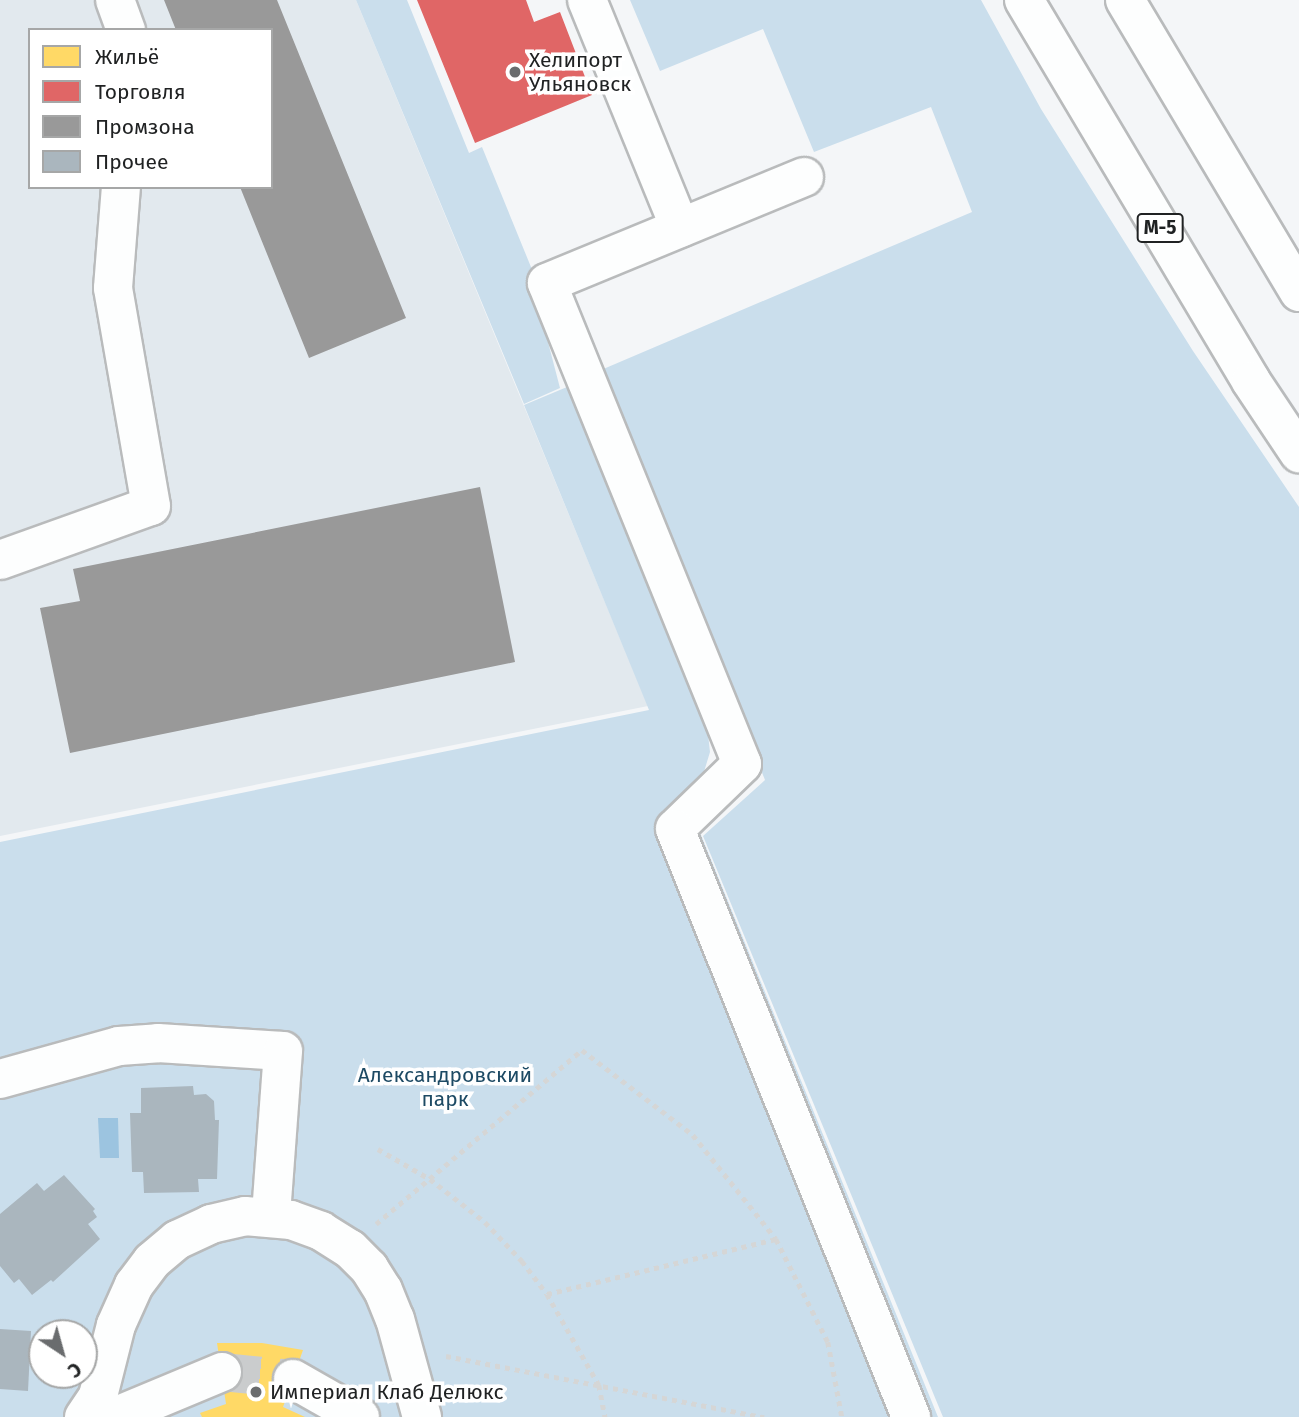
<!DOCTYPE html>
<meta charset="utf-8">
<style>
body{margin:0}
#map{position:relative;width:1299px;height:1417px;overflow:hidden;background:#f4f6f8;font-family:"Fira Sans",sans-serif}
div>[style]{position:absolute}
.built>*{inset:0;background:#e2e9ee}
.green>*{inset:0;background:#cadeec}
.water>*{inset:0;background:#9cc4e0}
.homes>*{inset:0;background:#ffd966}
.shops>*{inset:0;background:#e06666}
.industry>*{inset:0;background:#999}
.building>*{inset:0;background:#aab6be}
.minor-tunnel>*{height:38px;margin-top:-19px;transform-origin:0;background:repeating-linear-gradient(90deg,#cacccd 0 38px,transparent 0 57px)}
.path>*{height:4.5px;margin-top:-2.25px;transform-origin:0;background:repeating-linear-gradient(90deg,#d5d6d6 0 5px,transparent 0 10px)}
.roads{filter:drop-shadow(2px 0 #b9bbbc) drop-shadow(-2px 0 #b9bbbc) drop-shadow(0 2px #b9bbbc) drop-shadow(0 -2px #b9bbbc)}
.minor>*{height:38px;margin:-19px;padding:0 19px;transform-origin:19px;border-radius:19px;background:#fdfefe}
.highway>*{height:38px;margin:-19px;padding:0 19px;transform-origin:19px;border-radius:19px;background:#fdfefe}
.dots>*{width:19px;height:19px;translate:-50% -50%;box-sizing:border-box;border:4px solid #fff;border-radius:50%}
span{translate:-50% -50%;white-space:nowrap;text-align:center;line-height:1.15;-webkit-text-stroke:7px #fff;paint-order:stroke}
.shield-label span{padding:2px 5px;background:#fff;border:2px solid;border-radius:5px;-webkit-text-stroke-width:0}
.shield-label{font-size:19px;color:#202223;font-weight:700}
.poi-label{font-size:21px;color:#202223}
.left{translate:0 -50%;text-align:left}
.park-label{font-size:21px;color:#1d4a64}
.legend{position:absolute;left:28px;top:28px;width:245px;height:161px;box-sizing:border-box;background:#fff;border:2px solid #a6a7a7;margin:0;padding:9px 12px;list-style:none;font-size:21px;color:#202223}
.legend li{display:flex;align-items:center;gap:14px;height:35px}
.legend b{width:35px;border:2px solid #a6a7a7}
.north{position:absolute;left:28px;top:1319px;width:70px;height:70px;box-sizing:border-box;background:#fff;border:2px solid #a6a7a7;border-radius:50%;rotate:144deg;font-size:19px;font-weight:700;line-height:28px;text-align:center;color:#202223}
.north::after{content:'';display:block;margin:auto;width:24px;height:32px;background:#6a6c6e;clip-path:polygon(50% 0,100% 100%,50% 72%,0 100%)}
</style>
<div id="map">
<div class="built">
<div style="clip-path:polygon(evenodd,0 0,356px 0,648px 706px,0 836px,0 0,30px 30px,271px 30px,271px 187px,30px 187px,30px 30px)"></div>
</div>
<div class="green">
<div style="clip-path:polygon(356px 0,407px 0,469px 153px,482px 147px,542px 294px,543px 323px,560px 388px,524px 404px)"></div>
<div style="clip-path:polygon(630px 0,981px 0,1041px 109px,1193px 351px,1299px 507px,1299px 1417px,943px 1417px,703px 836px,765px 780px,601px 370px,972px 212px,931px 107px,814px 152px,763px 29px,660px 71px)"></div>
<div style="clip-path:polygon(evenodd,567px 387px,708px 734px,710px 752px,703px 775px,688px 803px,938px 1417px,0 1417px,0 842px,649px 710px,524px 405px,567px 387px,42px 1333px,84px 1333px,84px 1375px,42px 1375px,42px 1333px)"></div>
</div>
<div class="water">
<div style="clip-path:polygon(98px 1118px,118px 1118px,119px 1158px,100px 1158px)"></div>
</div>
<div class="homes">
<div style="clip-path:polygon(217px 1343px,262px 1343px,303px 1350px,283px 1407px,305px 1417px,202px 1417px,200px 1413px,226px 1404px)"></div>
</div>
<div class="shops">
<div style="clip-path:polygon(417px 0,526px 0,534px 22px,560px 12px,592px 95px,475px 143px)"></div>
</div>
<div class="industry">
<div style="clip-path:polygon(164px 0,277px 0,406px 318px,309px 358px,240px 187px,271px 187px,271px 30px,176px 30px)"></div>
<div style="clip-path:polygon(480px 487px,515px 662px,70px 753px,40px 608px,80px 601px,73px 569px)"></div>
</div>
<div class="building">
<div style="clip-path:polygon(193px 1086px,194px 1095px,206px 1094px,214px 1101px,215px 1120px,219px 1120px,217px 1179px,198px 1179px,199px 1192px,144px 1193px,143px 1172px,132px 1172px,130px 1113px,141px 1113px,141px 1088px)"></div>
<div style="clip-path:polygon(64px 1175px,95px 1209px,93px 1211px,97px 1217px,88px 1224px,100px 1239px,53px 1282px,51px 1280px,32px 1295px,19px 1279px,14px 1283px,0 1266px,0 1214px,37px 1183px,44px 1191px)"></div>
<div style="clip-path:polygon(0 1329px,31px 1331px,28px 1391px,0 1389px)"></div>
</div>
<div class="minor-tunnel">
<div style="left:222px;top:1372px;width:71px;rotate:5.6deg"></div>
</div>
<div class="path">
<div style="left:378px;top:1149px;width:60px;rotate:30deg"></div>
<div style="left:430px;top:1179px;width:70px;rotate:38deg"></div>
<div style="left:485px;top:1222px;width:54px;rotate:46.5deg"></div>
<div style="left:522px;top:1261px;width:41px;rotate:52.9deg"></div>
<div style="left:547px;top:1294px;width:105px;rotate:60.3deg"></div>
<div style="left:599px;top:1385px;width:33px;rotate:79deg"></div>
<div style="left:376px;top:1224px;width:270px;rotate:-40.2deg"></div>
<div style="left:582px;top:1050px;width:140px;rotate:37.4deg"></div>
<div style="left:693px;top:1135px;width:133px;rotate:51.4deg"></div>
<div style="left:776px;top:1239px;width:115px;rotate:63.2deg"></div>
<div style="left:828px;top:1342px;width:76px;rotate:79.4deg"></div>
<div style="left:547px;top:1294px;width:236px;rotate:-13.5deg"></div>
<div style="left:446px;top:1356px;width:324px;rotate:10.9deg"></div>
</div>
<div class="roads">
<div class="minor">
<div style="left:115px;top:0;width:32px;rotate:70deg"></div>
<div style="left:587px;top:0;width:246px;rotate:67.8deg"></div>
<div style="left:804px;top:177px;width:278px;rotate:157.6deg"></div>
<div style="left:547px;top:283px;width:519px;rotate:67.93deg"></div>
<div style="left:742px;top:764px;width:93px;rotate:135.9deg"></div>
<div style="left:675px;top:829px;width:634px;rotate:68.13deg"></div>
<div style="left:0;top:560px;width:160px;rotate:-19.7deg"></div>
<div style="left:151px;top:506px;width:221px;rotate:-99.9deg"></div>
<div style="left:113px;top:288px;width:101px;rotate:-85.5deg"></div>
<div style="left:0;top:1079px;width:123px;rotate:-15.5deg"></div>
<div style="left:119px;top:1046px;width:39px;rotate:-4deg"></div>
<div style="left:158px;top:1043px;width:125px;rotate:3.7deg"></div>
<div style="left:283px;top:1051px;width:165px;rotate:94.2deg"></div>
<div style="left:293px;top:1379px;width:77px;rotate:29.6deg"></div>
<div style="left:84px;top:1417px;width:25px;rotate:-56deg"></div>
<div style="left:98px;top:1396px;width:73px;rotate:-75.8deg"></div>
<div style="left:116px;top:1325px;width:44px;rotate:-65.8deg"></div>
<div style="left:134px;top:1285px;width:30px;rotate:-53deg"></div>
<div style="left:152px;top:1261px;width:33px;rotate:-40deg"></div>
<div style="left:177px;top:1240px;width:38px;rotate:-25deg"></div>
<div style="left:211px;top:1224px;width:35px;rotate:-13deg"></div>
<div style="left:245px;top:1216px;width:46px;rotate:5deg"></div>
<div style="left:291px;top:1220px;width:32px;rotate:20deg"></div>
<div style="left:321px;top:1231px;width:34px;rotate:32deg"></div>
<div style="left:350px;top:1249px;width:27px;rotate:45deg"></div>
<div style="left:369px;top:1268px;width:26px;rotate:58deg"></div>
<div style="left:383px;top:1290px;width:31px;rotate:68deg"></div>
<div style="left:395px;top:1319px;width:102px;rotate:74.6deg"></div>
<div style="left:114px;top:1417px;width:117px;rotate:-22.6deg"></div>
</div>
<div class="highway">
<div style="left:1024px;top:0;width:443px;rotate:59.2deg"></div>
<div style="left:1251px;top:381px;width:87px;rotate:56.3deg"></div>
<div style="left:1125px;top:0;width:340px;rotate:59.2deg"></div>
</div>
</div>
<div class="dots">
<div style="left:515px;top:72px;background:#6a6c6e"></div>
<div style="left:256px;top:1392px;background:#6a6c6e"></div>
</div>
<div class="shield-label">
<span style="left:1160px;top:228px">М-5</span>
</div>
<div class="poi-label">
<span class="left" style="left:529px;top:72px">Хелипорт<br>Ульяновск</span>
<span class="left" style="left:270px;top:1392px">Империал Клаб Делюкс</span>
</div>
<div class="park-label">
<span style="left:445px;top:1087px">Александровский<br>парк</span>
</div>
<ul class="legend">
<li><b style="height:19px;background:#ffd966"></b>Жильё</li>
<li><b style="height:19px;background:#e06666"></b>Торговля</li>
<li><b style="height:19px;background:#999"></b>Промзона</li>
<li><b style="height:19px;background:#aab6be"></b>Прочее</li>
</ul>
<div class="north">С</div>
</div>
